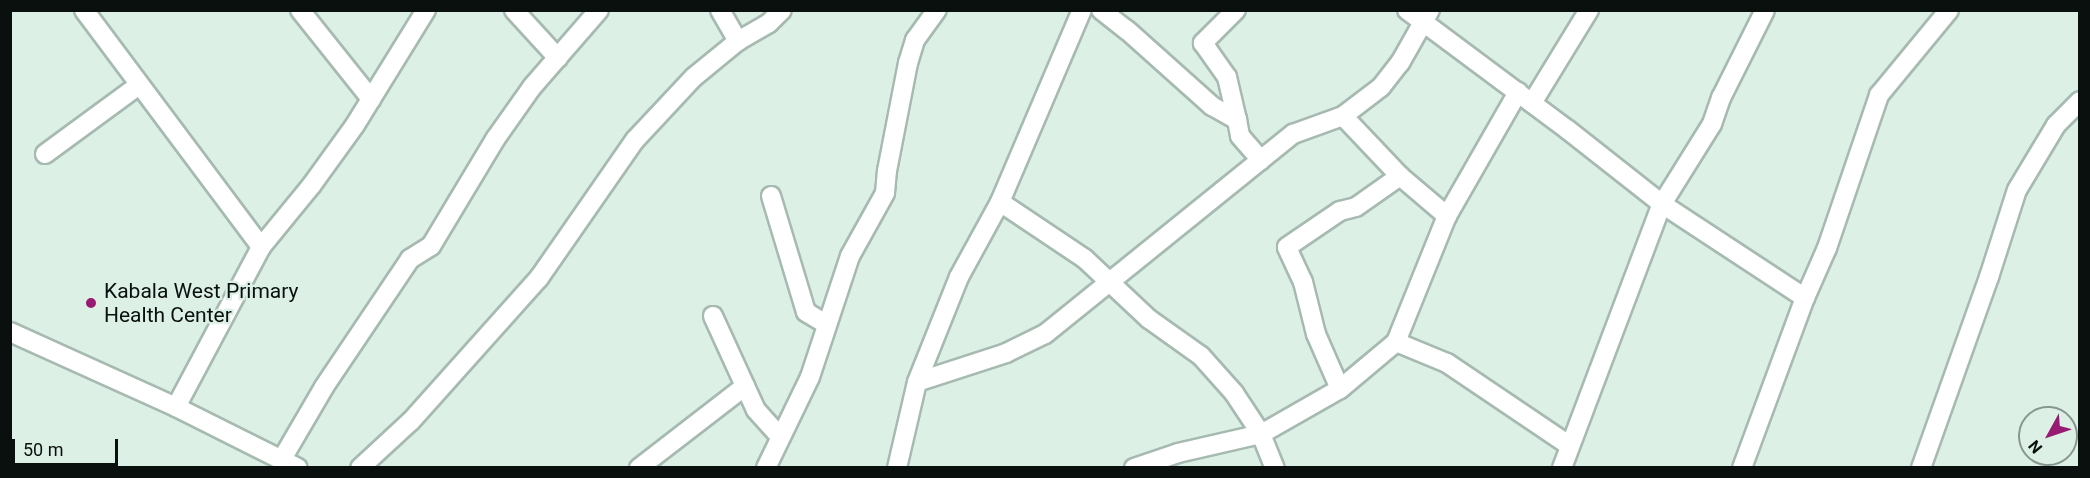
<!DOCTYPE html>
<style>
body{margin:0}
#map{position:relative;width:2090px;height:478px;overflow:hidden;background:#dcf0e6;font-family:Roboto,sans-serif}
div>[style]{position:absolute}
.roads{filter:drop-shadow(2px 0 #a7bab1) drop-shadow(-2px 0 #a7bab1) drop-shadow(0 2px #a7bab1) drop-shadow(0 -2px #a7bab1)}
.minor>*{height:18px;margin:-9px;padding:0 9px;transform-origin:9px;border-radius:9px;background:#fff}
.dots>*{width:16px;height:16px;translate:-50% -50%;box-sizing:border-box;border:3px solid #dcf0e6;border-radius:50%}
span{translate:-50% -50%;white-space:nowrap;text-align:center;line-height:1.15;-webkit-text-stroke:4.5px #dcf0e6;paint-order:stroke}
.poi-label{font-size:21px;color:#09100d}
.left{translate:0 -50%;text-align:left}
.frame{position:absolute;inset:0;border:12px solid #09100d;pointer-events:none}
.north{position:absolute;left:2018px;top:406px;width:60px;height:60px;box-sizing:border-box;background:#dcf0e6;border:2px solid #88968f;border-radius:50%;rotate:230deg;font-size:16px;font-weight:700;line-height:24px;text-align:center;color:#09100d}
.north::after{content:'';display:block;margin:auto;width:21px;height:27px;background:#981a72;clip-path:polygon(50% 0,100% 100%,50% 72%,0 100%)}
.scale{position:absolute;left:12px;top:439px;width:106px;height:27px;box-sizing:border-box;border:3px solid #09100d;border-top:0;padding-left:8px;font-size:18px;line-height:21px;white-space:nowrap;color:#09100d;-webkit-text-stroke:4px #dcf0e6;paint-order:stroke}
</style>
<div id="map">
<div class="roads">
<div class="minor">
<div style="left:84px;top:10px;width:296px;rotate:53.2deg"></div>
<div style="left:300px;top:10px;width:114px;rotate:51.4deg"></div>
<div style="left:514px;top:10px;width:65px;rotate:47.5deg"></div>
<div style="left:720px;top:10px;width:36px;rotate:60deg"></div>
<div style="left:1101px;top:10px;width:33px;rotate:38deg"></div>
<div style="left:1127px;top:30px;width:114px;rotate:41.8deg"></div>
<div style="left:1212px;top:106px;width:29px;rotate:29deg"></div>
<div style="left:1237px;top:120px;width:16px;rotate:79deg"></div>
<div style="left:1240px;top:136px;width:32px;rotate:49deg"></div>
<div style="left:1236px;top:10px;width:47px;rotate:135deg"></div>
<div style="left:1203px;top:43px;width:42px;rotate:54.8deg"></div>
<div style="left:1227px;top:77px;width:44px;rotate:76.9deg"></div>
<div style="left:1407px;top:10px;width:201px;rotate:36.7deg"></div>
<div style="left:1568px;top:130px;width:120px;rotate:38.2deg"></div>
<div style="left:1662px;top:204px;width:171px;rotate:33.3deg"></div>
<div style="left:1532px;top:103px;width:109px;rotate:-58.5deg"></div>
<div style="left:1343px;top:116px;width:83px;rotate:46.5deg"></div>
<div style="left:1400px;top:176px;width:62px;rotate:40.4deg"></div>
<div style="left:45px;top:154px;width:117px;rotate:-36.3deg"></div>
<div style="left:771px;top:196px;width:121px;rotate:73.2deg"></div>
<div style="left:806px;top:312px;width:23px;rotate:31deg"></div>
<div style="left:1000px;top:202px;width:102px;rotate:33.8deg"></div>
<div style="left:1085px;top:259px;width:88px;rotate:43.2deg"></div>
<div style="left:1149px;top:319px;width:64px;rotate:35.4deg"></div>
<div style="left:1201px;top:356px;width:50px;rotate:48.3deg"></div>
<div style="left:1234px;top:393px;width:49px;rotate:56.6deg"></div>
<div style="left:1261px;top:434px;width:37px;rotate:68deg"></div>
<div style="left:713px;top:316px;width:103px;rotate:65.4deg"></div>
<div style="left:756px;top:410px;width:36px;rotate:48deg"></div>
<div style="left:10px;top:332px;width:182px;rotate:24.3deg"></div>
<div style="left:176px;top:407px;width:136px;rotate:26.6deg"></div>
<div style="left:1396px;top:342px;width:55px;rotate:22.4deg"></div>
<div style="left:1447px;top:363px;width:148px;rotate:34deg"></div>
<div style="left:917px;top:382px;width:94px;rotate:-18deg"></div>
<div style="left:1006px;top:353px;width:43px;rotate:-26deg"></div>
<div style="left:1045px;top:334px;width:319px;rotate:-38.9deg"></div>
<div style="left:1293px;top:134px;width:53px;rotate:-19.8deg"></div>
<div style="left:1343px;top:116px;width:48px;rotate:-37.3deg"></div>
<div style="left:1381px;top:87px;width:31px;rotate:-52deg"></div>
<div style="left:1400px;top:63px;width:61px;rotate:-60.5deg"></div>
<div style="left:1340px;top:389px;width:60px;rotate:-113.6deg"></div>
<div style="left:1316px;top:334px;width:54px;rotate:-104deg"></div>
<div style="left:1303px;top:282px;width:38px;rotate:-115deg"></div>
<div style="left:1287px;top:247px;width:64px;rotate:-34.2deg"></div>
<div style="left:1340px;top:211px;width:16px;rotate:-14deg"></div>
<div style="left:1356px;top:207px;width:54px;rotate:-35.2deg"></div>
<div style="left:176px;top:407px;width:181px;rotate:-62deg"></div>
<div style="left:261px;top:247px;width:79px;rotate:-50.7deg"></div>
<div style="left:311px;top:186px;width:75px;rotate:-54.2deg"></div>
<div style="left:355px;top:125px;width:135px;rotate:-58.3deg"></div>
<div style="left:282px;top:459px;width:83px;rotate:-59.7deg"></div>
<div style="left:324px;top:387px;width:154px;rotate:-56.1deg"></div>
<div style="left:410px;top:259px;width:25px;rotate:-32deg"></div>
<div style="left:431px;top:246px;width:126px;rotate:-59deg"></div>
<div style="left:496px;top:138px;width:62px;rotate:-54.8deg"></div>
<div style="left:532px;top:87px;width:102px;rotate:-49deg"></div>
<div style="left:360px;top:468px;width:69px;rotate:-42.7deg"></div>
<div style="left:411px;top:421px;width:192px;rotate:-48.2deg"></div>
<div style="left:539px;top:278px;width:168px;rotate:-55.2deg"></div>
<div style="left:635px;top:140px;width:86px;rotate:-46.9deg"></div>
<div style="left:694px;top:77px;width:57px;rotate:-39.3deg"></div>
<div style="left:738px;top:41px;width:36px;rotate:-30deg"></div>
<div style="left:769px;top:23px;width:18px;rotate:-45deg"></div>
<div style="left:639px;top:468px;width:134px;rotate:-37.7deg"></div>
<div style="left:766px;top:468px;width:101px;rotate:-64.2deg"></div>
<div style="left:810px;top:377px;width:127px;rotate:-71.7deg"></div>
<div style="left:850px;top:256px;width:72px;rotate:-60.9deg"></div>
<div style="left:885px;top:193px;width:22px;rotate:-85deg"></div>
<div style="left:887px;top:171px;width:110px;rotate:-79deg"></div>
<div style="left:908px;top:63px;width:24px;rotate:-73deg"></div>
<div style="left:915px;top:40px;width:37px;rotate:-54deg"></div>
<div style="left:897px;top:468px;width:88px;rotate:-76.9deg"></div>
<div style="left:917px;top:382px;width:113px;rotate:-68.2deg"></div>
<div style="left:959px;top:277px;width:85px;rotate:-61.3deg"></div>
<div style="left:1000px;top:202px;width:209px;rotate:-66.9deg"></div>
<div style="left:1134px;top:468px;width:46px;rotate:-18.8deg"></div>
<div style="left:1178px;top:453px;width:85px;rotate:-12.9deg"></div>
<div style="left:1261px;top:434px;width:91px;rotate:-29.7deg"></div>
<div style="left:1340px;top:389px;width:73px;rotate:-40deg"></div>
<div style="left:1396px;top:342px;width:136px;rotate:-68deg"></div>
<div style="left:1447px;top:216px;width:143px;rotate:-60.2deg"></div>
<div style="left:1562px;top:468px;width:282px;rotate:-69.3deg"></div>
<div style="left:1662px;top:204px;width:94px;rotate:-58deg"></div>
<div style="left:1712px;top:124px;width:28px;rotate:-71deg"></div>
<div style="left:1721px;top:98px;width:98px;rotate:-63.4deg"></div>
<div style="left:1742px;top:468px;width:181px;rotate:-69.7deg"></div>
<div style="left:1805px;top:298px;width:55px;rotate:-66.3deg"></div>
<div style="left:1827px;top:248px;width:162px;rotate:-71.2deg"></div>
<div style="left:1879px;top:95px;width:110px;rotate:-50.5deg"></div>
<div style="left:1921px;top:468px;width:203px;rotate:-70.4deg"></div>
<div style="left:1989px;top:277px;width:91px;rotate:-72.2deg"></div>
<div style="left:2017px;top:190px;width:76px;rotate:-59deg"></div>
<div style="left:2056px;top:125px;width:34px;rotate:-45deg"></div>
</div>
</div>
<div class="dots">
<div style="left:91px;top:303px;background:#981a72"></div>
</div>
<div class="poi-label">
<span class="left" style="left:104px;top:303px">Kabala West Primary<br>Health Center</span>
</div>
<div class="frame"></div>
<div class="north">N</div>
<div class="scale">50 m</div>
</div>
